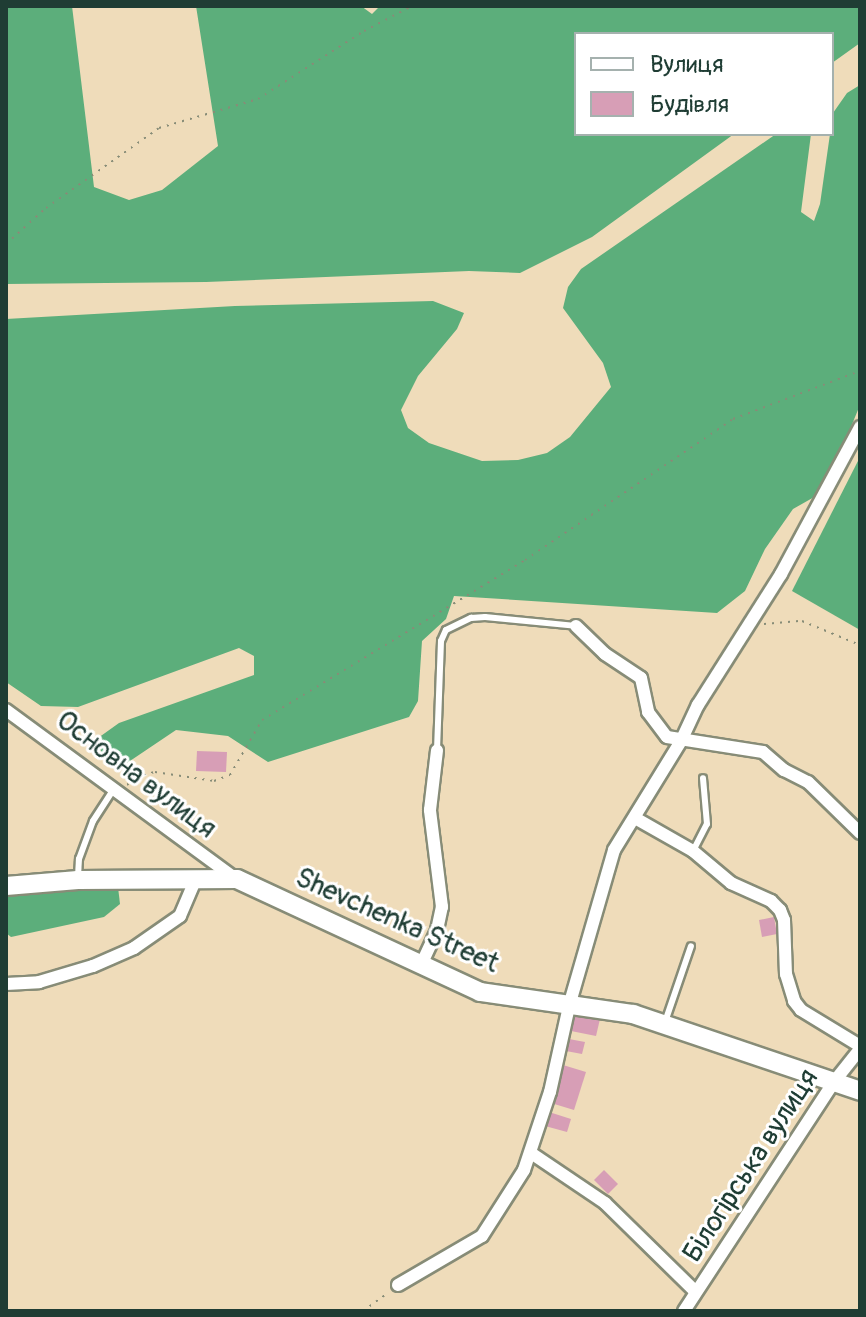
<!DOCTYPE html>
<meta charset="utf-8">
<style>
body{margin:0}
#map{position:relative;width:866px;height:1317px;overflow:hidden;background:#efdcba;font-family:Pangolin,sans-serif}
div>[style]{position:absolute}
.forest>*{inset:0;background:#5cae7b}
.building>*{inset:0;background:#d79eb6}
.path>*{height:2px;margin-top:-1px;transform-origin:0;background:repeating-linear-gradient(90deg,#878c77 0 2px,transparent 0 8px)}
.roads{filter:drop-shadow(2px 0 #878c77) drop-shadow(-2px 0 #878c77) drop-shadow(0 2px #878c77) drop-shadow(0 -2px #878c77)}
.lane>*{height:6px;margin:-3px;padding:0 3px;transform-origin:3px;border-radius:3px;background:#fff}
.street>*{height:12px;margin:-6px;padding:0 6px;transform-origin:6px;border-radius:6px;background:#fff}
.secondary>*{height:18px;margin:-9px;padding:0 9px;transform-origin:9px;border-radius:9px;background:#fff}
span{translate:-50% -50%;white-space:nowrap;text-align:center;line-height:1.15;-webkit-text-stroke:6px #fff;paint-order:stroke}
.street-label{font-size:28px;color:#1f3d34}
.frame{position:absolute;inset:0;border:8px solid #1f3d34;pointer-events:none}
.legend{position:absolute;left:574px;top:32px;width:260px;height:104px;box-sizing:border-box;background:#fff;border:2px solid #a5b1ae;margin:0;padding:10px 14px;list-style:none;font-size:24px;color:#1f3d34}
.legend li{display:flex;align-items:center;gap:16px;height:40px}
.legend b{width:40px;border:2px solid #a5b1ae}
</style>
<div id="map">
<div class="forest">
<div style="clip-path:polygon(6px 6px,72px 6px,94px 187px,129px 200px,162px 190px,218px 146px,196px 6px,361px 6px,372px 14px,380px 6px,860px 6px,860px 43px,832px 63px,832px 34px,576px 34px,576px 134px,734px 134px,592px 237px,520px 273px,469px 271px,206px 282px,6px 284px)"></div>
<div style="clip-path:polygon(860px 85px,860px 405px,834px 468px,816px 496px,793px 509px,765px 549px,745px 591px,717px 613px,454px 596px,446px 619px,422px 641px,418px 701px,409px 717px,268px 762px,228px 736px,176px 730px,124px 765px,102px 757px,98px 738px,119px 723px,254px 675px,254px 656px,239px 648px,78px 707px,41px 706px,6px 682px,6px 319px,235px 306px,433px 301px,464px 313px,457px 329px,418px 376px,401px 410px,408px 428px,429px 443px,482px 461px,518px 460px,547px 453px,570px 437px,611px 387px,603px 363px,563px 308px,568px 287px,581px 269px,776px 134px,811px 134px,801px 212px,814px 221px,820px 204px,833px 113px,847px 93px)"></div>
<div style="clip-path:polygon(860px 457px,860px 630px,792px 591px)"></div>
<div style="clip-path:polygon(118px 887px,120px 904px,104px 917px,11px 937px,6px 933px,6px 894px)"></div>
</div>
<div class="building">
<div style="clip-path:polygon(197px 751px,227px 752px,226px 772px,196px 771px)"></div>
<div style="clip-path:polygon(774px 917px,777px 934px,762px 937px,759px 920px)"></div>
<div style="clip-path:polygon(574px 1013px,600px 1019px,596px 1036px,571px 1031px)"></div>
<div style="clip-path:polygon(569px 1039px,585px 1042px,582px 1054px,566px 1051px)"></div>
<div style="clip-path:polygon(563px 1065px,586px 1072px,574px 1110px,551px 1103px)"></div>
<div style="clip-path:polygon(549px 1112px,571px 1119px,567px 1132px,545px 1126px)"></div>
<div style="clip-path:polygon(604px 1170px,618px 1184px,608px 1194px,594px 1180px)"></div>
</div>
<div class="path">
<div style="left:6px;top:244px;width:54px;rotate:-42deg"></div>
<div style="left:46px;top:208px;width:138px;rotate:-35.3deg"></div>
<div style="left:159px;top:128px;width:103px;rotate:-16.3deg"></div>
<div style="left:258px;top:99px;width:126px;rotate:-32.7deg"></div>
<div style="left:364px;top:31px;width:54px;rotate:-27.5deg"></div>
<div style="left:764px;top:624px;width:38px;rotate:-5deg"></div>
<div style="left:802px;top:621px;width:63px;rotate:22.5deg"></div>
<div style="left:127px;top:785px;width:12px;rotate:-42deg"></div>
<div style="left:136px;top:777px;width:20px;rotate:-15deg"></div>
<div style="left:155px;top:772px;width:60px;rotate:8.7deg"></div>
<div style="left:214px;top:781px;width:17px;rotate:-21deg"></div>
<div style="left:230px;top:775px;width:64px;rotate:-59.8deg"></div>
<div style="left:262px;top:720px;width:308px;rotate:-31.3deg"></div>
<div style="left:525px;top:560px;width:251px;rotate:-34.1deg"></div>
<div style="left:733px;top:419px;width:136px;rotate:-20.7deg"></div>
<div style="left:363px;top:1311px;width:31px;rotate:-36deg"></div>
</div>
<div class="roads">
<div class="lane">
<div style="left:437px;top:750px;width:109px;rotate:-87.9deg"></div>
<div style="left:441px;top:641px;width:12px;rotate:-66deg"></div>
<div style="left:446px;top:630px;width:28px;rotate:-26deg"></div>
<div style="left:471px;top:618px;width:14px;rotate:-4deg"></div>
<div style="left:485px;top:617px;width:91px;rotate:5.6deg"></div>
<div style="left:693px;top:851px;width:30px;rotate:-63deg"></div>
<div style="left:707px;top:824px;width:46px;rotate:-95deg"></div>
<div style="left:78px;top:877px;width:18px;rotate:-87deg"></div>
<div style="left:79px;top:859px;width:40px;rotate:-69.8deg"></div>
<div style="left:93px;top:821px;width:38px;rotate:-57deg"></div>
<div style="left:665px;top:1022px;width:80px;rotate:-71.1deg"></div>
</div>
<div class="street">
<div style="left:576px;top:626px;width:40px;rotate:44deg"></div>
<div style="left:605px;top:654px;width:43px;rotate:33.7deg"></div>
<div style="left:641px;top:678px;width:35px;rotate:78deg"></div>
<div style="left:648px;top:712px;width:31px;rotate:53deg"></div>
<div style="left:667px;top:737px;width:97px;rotate:8.9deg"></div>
<div style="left:763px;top:752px;width:28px;rotate:41deg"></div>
<div style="left:784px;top:770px;width:27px;rotate:27deg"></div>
<div style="left:808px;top:782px;width:73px;rotate:44.4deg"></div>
<div style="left:6px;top:710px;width:285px;rotate:36.3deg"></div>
<div style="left:635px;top:818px;width:67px;rotate:29.6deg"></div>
<div style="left:693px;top:851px;width:50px;rotate:40.1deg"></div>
<div style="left:731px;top:883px;width:44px;rotate:24.2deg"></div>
<div style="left:771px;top:901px;width:13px;rotate:45deg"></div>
<div style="left:780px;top:910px;width:11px;rotate:68deg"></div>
<div style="left:784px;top:920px;width:54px;rotate:87.9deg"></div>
<div style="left:786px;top:974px;width:28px;rotate:73deg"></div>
<div style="left:794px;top:1001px;width:11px;rotate:52deg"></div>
<div style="left:801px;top:1010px;width:69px;rotate:31.4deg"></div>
<div style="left:421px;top:965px;width:38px;rotate:-65deg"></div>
<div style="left:437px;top:930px;width:24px;rotate:-78deg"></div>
<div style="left:442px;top:907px;width:98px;rotate:-97.1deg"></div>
<div style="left:430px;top:810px;width:60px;rotate:-83.3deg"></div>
<div style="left:6px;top:984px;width:33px;rotate:-3deg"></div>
<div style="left:39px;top:982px;width:56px;rotate:-16.5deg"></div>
<div style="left:93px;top:966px;width:45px;rotate:-23.7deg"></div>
<div style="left:134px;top:948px;width:56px;rotate:-34.8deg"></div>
<div style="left:180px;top:916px;width:39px;rotate:-67deg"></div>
<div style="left:531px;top:1153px;width:89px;rotate:34deg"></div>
<div style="left:605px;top:1203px;width:127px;rotate:44.4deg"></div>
<div style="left:398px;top:1285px;width:97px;rotate:-30.3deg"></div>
<div style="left:482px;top:1236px;width:78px;rotate:-57.5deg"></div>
<div style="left:524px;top:1170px;width:82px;rotate:-71.6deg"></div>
<div style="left:550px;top:1092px;width:88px;rotate:-77.5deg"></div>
<div style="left:569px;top:1006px;width:162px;rotate:-73.9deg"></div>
<div style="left:614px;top:850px;width:128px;rotate:-58.4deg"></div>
<div style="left:681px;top:741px;width:40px;rotate:-65deg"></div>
<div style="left:698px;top:705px;width:155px;rotate:-57.6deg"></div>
<div style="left:781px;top:574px;width:167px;rotate:-61.7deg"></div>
<div style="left:684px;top:1311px;width:272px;rotate:-56.8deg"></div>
<div style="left:833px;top:1083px;width:43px;rotate:-51.5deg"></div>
</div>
<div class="secondary">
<div style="left:6px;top:886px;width:72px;rotate:-4.8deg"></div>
<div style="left:78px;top:880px;width:159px;rotate:-0.4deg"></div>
<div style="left:237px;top:879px;width:268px;rotate:24.9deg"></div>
<div style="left:480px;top:992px;width:155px;rotate:8.2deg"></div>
<div style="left:633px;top:1014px;width:240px;rotate:18.7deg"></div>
</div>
</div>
<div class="street-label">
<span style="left:136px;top:775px;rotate:37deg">Основна вулиця</span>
<span style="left:397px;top:921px;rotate:24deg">Shevchenka Street</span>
<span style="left:751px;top:1166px;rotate:-57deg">Білогірська вулиця</span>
</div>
<div class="frame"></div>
<ul class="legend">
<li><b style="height:10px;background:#fff"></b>Вулиця</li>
<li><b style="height:22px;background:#d79eb6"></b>Будівля</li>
</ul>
</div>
